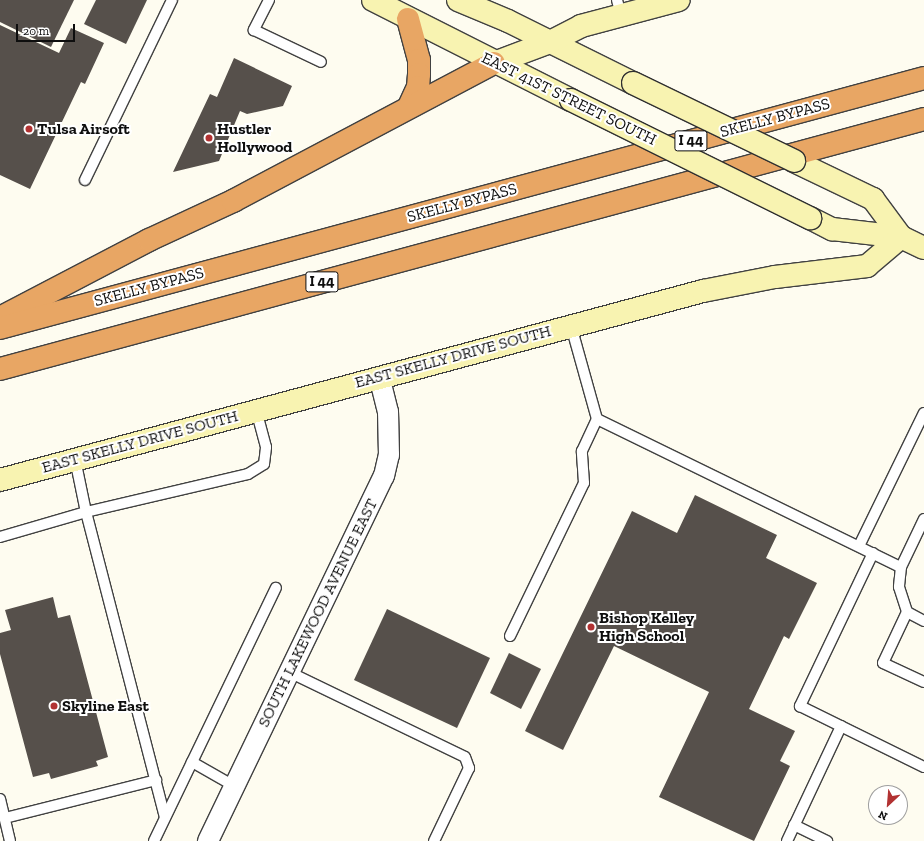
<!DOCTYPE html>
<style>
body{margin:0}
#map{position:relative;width:924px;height:841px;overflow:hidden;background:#fefcf0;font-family:"Zilla Slab",serif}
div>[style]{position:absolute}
.building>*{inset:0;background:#56504b}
.roads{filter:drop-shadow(1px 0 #414141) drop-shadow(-1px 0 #414141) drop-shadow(0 1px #414141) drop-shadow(0 -1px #414141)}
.lane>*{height:10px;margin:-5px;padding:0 5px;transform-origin:5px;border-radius:5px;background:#fff}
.street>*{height:20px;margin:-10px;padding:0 10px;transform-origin:10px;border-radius:10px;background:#fff}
.secondary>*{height:22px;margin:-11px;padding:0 11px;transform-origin:11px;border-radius:11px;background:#f8f3b1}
.highway>*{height:22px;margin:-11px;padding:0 11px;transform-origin:11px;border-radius:11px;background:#e8a664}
.bridges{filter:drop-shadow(1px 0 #303030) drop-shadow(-1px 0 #303030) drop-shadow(0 1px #303030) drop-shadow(0 -1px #303030)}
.secondary-bridge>*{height:22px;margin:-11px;padding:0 11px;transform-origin:11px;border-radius:11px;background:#f8f3b1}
.dots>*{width:11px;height:11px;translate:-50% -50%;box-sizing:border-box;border:2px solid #fff;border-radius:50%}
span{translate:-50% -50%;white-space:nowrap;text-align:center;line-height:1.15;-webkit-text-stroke:4px #fff;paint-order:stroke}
.shield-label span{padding:1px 3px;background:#fff;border:1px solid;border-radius:3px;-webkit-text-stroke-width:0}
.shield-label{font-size:15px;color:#0e0e0e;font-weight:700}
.street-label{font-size:16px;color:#0e0e0e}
.poi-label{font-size:16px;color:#0e0e0e;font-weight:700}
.left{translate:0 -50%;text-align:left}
.north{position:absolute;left:868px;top:785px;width:40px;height:40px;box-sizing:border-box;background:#fff;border:1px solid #9f9f9f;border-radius:50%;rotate:206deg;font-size:11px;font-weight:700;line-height:16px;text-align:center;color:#0e0e0e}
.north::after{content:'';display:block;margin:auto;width:14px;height:18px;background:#b23232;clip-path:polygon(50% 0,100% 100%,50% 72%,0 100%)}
.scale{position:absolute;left:16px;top:24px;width:59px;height:18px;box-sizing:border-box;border:2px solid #0e0e0e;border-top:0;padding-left:5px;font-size:12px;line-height:14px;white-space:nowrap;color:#0e0e0e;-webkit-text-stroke:3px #fff;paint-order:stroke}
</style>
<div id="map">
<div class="building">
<div style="clip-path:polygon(0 0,74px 0,51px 47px,0 22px)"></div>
<div style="clip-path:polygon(96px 0,147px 0,126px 44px,84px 24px)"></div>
<div style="clip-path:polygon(0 25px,59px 53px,71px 28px,104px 43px,85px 84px,81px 82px,30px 189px,0 175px)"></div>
<div style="clip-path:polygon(234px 58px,292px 86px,283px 106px,247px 114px,240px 111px,219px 161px,173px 172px,210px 94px,217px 97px)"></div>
<div style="clip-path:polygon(695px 495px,777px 535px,766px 558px,817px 583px,789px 639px,784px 636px,749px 709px,795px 731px,780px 761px,790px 766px,754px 841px,659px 797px,709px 692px,614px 646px,563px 750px,525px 731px,632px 511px,677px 533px)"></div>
<div style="clip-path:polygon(53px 597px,58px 618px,70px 615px,108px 757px,96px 761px,98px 766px,51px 779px,49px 773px,33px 777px,0 654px,0 633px,11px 630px,5px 610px)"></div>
<div style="clip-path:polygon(387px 609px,490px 658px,457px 728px,354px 680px)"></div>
<div style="clip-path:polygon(509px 653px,541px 669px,521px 709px,490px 693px)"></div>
</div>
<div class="roads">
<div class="lane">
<div style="left:269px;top:0;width:34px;rotate:117deg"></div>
<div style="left:254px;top:30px;width:74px;rotate:25.5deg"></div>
<div style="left:617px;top:0;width:16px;rotate:75deg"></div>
<div style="left:85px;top:180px;width:200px;rotate:-64.2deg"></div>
<div style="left:571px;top:326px;width:97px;rotate:74.4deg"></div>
<div style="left:597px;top:419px;width:338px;rotate:26deg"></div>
<div style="left:75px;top:459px;width:54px;rotate:78.3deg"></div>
<div style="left:86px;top:512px;width:315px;rotate:75.5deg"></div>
<div style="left:924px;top:519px;width:53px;rotate:115.6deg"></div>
<div style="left:901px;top:567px;width:20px;rotate:96deg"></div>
<div style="left:899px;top:587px;width:26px;rotate:72deg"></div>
<div style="left:907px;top:612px;width:56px;rotate:115.2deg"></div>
<div style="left:883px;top:663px;width:45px;rotate:24.9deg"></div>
<div style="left:0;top:537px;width:90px;rotate:-16.2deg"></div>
<div style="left:86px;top:512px;width:166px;rotate:-13.2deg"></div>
<div style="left:248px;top:474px;width:19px;rotate:-32deg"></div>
<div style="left:264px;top:464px;width:17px;rotate:-83deg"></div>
<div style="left:266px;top:447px;width:38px;rotate:-105deg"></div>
<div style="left:859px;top:546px;width:148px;rotate:-64deg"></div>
<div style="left:873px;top:553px;width:170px;rotate:115.5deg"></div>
<div style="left:800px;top:706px;width:138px;rotate:26.2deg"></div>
<div style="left:907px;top:612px;width:19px;rotate:28deg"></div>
<div style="left:510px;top:636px;width:170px;rotate:-64.2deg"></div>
<div style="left:584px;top:483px;width:32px;rotate:-94deg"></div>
<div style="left:582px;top:451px;width:35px;rotate:-65deg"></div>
<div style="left:289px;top:672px;width:195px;rotate:25.8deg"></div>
<div style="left:465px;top:757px;width:12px;rotate:70deg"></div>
<div style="left:469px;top:768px;width:81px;rotate:115.6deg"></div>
<div style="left:192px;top:762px;width:48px;rotate:29.7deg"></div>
<div style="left:0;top:799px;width:43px;rotate:76.6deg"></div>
<div style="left:5px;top:818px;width:156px;rotate:-14.1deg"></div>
<div style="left:794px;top:825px;width:37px;rotate:26deg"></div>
<div style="left:154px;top:841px;width:281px;rotate:-64.3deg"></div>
<div style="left:787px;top:841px;width:127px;rotate:-64.8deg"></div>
</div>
<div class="street">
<div style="left:208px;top:841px;width:405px;rotate:-64.3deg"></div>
<div style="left:384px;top:476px;width:22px;rotate:-77deg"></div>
<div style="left:389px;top:455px;width:43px;rotate:-91.3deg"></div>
<div style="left:388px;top:412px;width:36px;rotate:-104deg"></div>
</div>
<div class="secondary">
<div style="left:373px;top:0;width:222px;rotate:26.8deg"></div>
<div style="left:458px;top:0;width:54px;rotate:22.8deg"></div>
<div style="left:508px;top:21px;width:140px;rotate:26.4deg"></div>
<div style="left:494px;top:63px;width:60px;rotate:-20.6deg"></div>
<div style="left:550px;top:42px;width:35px;rotate:-27deg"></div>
<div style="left:581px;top:26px;width:101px;rotate:-14.9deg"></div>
<div style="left:794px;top:161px;width:88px;rotate:25.7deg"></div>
<div style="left:873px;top:199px;width:47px;rotate:53.6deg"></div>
<div style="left:810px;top:218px;width:25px;rotate:27deg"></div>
<div style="left:832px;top:229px;width:69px;rotate:6.6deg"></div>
<div style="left:901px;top:237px;width:25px;rotate:26deg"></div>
<div style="left:0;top:480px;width:728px;rotate:-15.05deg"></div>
<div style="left:703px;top:291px;width:73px;rotate:-11deg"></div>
<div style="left:775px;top:277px;width:93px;rotate:-6.8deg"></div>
<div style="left:867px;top:266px;width:45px;rotate:-40.5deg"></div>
</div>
<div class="highway">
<div style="left:408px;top:19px;width:42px;rotate:75deg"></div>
<div style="left:419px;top:60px;width:14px;rotate:90deg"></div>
<div style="left:419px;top:74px;width:13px;rotate:94deg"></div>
<div style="left:418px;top:87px;width:21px;rotate:115deg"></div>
<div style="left:0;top:318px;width:168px;rotate:-27.6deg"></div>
<div style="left:149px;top:240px;width:93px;rotate:-24.9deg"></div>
<div style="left:233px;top:201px;width:295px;rotate:-27.9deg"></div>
<div style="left:0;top:328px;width:957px;rotate:-15.14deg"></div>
<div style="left:0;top:369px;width:957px;rotate:-15.14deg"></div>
</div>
</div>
<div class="bridges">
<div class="secondary-bridge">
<div style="left:633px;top:83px;width:179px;rotate:25.8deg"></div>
<div style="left:571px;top:100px;width:267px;rotate:26.3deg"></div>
</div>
</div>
<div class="dots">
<div style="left:29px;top:129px;background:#b23232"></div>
<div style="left:209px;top:138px;background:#b23232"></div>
<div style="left:591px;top:627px;background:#b23232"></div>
<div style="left:54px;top:706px;background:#b23232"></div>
</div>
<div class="shield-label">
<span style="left:691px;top:141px">I 44</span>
<span style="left:322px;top:282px">I 44</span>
</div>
<div class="street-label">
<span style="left:569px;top:99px;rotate:26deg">EAST 41ST STREET SOUTH</span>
<span style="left:775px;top:118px;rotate:-15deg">SKELLY BYPASS</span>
<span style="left:462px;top:203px;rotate:-15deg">SKELLY BYPASS</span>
<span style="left:149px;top:287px;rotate:-15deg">SKELLY BYPASS</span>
<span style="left:453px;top:357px;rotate:-15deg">EAST SKELLY DRIVE SOUTH</span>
<span style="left:140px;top:442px;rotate:-15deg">EAST SKELLY DRIVE SOUTH</span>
<span style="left:318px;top:613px;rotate:-64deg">SOUTH LAKEWOOD AVENUE EAST</span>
</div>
<div class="poi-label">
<span class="left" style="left:37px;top:129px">Tulsa Airsoft</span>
<span class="left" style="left:217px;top:138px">Hustler<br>Hollywood</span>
<span class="left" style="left:599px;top:627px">Bishop Kelley<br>High School</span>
<span class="left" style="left:62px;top:706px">Skyline East</span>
</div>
<div class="north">N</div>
<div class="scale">20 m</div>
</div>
